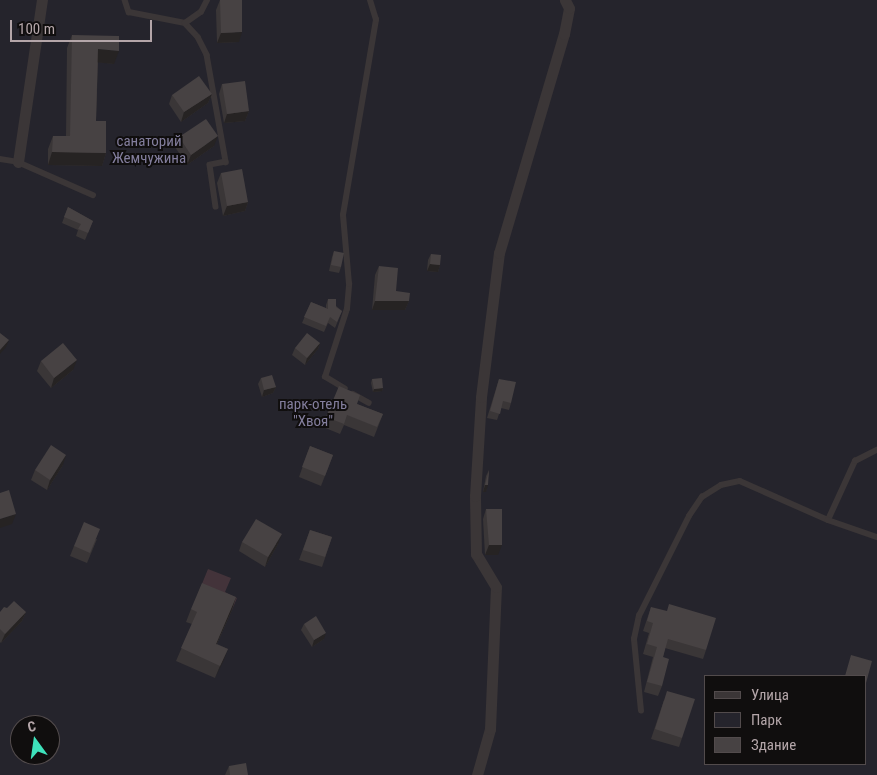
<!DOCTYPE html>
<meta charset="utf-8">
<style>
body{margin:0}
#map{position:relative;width:877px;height:775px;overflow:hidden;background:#151313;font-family:"Roboto Condensed",sans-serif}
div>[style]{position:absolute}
.green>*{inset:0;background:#25242c}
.water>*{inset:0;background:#43333a}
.lane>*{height:5.5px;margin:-2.75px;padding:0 2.75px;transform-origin:2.75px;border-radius:2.75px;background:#3b3637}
.street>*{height:11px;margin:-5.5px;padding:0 5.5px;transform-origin:5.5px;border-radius:5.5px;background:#3b3637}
.wall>*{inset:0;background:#3a3637}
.shaded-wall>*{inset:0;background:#262323}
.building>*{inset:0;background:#474243}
span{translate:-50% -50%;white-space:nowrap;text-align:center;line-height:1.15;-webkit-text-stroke:4px #100e0e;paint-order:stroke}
.park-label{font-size:15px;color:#837e9d}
.legend{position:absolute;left:704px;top:675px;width:162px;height:90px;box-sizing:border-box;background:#100e0e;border:1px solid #524b4c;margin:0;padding:6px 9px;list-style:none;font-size:15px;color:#b4a6a9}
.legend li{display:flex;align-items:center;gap:10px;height:25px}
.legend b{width:25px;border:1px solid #524b4c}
.north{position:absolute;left:10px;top:715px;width:50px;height:50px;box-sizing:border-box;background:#100e0e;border:1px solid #524b4c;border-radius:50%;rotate:346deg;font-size:14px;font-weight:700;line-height:20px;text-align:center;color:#b4a6a9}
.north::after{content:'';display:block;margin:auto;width:18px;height:22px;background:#3ee2bb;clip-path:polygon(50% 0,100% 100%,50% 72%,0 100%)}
.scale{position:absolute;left:10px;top:20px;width:142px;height:22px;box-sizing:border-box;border:2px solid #b4a6a9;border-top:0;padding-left:6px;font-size:15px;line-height:18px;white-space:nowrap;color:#b4a6a9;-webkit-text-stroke:4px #100e0e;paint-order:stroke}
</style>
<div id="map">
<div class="green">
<div style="clip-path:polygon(evenodd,0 0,877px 0,877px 775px,0 775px,0 0,706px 676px,866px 676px,866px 764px,706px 764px,706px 676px,0 0,20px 725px,50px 725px,50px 755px,20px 755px,20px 725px)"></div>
</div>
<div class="water">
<div style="clip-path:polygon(208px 569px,231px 578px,225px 592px,237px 598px,232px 610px,197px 596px)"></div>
</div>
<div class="lane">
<div style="left:125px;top:0;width:13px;rotate:72deg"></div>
<div style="left:129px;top:12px;width:57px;rotate:11.1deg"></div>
<div style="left:185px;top:23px;width:19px;rotate:47deg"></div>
<div style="left:198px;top:37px;width:20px;rotate:63deg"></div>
<div style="left:207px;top:55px;width:109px;rotate:79.9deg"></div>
<div style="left:226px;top:162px;width:16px;rotate:169deg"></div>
<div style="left:210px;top:165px;width:42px;rotate:81.9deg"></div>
<div style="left:185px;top:23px;width:19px;rotate:-35deg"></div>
<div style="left:201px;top:12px;width:13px;rotate:-63deg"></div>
<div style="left:0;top:159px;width:18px;rotate:9deg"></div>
<div style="left:18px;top:162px;width:82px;rotate:23.7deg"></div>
<div style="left:345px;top:389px;width:23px;rotate:-149deg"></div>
<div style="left:325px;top:377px;width:71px;rotate:-72.1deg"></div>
<div style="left:347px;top:309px;width:25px;rotate:-85deg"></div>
<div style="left:349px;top:284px;width:69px;rotate:-95deg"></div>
<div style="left:343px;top:215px;width:198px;rotate:-80.4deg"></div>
<div style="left:376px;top:20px;width:21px;rotate:-107deg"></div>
<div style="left:353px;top:394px;width:18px;rotate:29deg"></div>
<div style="left:828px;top:520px;width:65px;rotate:-65.4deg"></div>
<div style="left:855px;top:461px;width:25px;rotate:-27deg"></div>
<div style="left:641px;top:711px;width:72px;rotate:-95.6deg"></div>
<div style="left:634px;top:639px;width:24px;rotate:-78deg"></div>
<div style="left:639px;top:616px;width:112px;rotate:-63.4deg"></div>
<div style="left:689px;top:516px;width:23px;rotate:-56deg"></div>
<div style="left:702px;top:497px;width:22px;rotate:-32deg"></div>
<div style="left:721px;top:485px;width:19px;rotate:-12deg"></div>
<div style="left:740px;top:481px;width:96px;rotate:23.9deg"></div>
<div style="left:828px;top:520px;width:52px;rotate:19.1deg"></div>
</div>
<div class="street">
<div style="left:18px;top:162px;width:164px;rotate:-81.6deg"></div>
<div style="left:477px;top:775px;width:48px;rotate:-74.2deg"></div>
<div style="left:490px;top:729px;width:142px;rotate:-87.6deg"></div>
<div style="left:496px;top:587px;width:39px;rotate:-121deg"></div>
<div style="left:476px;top:554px;width:58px;rotate:-91deg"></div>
<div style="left:475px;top:496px;width:99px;rotate:-86.5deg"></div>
<div style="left:481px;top:397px;width:145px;rotate:-82.9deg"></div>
<div style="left:499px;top:253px;width:228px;rotate:-73.5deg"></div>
<div style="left:564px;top:34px;width:26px;rotate:-79deg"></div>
<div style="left:569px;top:8px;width:9px;rotate:-117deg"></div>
</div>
<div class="wall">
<div style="clip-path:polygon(220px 0,239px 42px,217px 43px,216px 10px)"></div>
<div style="clip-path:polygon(72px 35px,114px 64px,98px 62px,96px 121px,106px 153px,102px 166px,48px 165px,48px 149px,53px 136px,66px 136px,67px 48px)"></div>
<div style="clip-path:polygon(222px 84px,249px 111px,245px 121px,224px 123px,219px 94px)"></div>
<div style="clip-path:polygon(212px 94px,208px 103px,181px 122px,169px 104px,172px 95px)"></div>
<div style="clip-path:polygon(179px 137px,214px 146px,187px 165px,175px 147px)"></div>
<div style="clip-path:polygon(221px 173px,248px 202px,245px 211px,223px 216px,217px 183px)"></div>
<div style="clip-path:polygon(68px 207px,93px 221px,85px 240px,76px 236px,78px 230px,62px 223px)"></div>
<div style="clip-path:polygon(334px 251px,341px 267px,339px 273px,329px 271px,332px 257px)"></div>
<div style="clip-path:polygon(431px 254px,440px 265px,438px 272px,427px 271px,428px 260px)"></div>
<div style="clip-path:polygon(379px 266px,396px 291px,409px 301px,405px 310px,372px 310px,375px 275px)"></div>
<div style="clip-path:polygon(328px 299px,342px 311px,335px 328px,328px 323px,324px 332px,302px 323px,311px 302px,326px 308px,326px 305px)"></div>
<div style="clip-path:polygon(320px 343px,318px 349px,305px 365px,292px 355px,295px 348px)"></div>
<div style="clip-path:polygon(41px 361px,73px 370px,51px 388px,37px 371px)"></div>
<div style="clip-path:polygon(261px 378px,276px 387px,273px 393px,262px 397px,258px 384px)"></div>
<div style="clip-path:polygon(372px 379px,383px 388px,382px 391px,373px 392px,371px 383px)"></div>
<div style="clip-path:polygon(499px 379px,511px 403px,509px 410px,501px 408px,497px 420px,487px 418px)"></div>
<div style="clip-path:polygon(357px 404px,383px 414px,374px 437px,344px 425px,340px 434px,323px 427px,326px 417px)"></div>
<div style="clip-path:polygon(310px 446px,333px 455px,321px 486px,299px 477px)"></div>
<div style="clip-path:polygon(63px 465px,47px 490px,31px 480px,35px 470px)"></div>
<div style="clip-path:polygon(489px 470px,486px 492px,483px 492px,486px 476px)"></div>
<div style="clip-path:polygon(486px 509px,498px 555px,485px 555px,483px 519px)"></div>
<div style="clip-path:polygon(310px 530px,332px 537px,322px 567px,299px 560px)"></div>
<div style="clip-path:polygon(97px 539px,87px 563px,70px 556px,74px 546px)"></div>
<div style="clip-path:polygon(242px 542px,278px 544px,265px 567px,239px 551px)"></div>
<div style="clip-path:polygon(236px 597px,232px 610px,217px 644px,228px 649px,215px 678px,176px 661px,192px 624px,186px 622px,191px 609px)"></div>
<div style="clip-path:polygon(651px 607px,706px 650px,703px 659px,665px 648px,663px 657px,662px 686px,658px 696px,644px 692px,653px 657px,643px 654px,649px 633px,643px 631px)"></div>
<div style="clip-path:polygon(0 612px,26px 612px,22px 621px,1px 643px,0 642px)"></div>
<div style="clip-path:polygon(304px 624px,324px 639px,312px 647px,301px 630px)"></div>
<div style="clip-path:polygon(664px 700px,682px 738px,679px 747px,651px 739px)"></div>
<div style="clip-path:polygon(229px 766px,248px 775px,225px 775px)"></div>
</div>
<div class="shaded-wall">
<div style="clip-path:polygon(242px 32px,239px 42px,217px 43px,221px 33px)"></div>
<div style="clip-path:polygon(98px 49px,119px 51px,114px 64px,94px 62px)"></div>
<div style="clip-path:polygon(212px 94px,208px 103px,181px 122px,184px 112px)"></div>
<div style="clip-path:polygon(249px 111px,245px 121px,224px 123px,227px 114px)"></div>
<div style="clip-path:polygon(218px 136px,214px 146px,187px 165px,191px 155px)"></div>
<div style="clip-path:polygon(52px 152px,106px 153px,102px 166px,48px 165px)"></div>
<div style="clip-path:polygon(248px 202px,245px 211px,223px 216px,227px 206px)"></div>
<div style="clip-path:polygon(430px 264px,440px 265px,438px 272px,427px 271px)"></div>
<div style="clip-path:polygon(375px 301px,409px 301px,405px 310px,372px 310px)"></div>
<div style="clip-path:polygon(9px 340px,6px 347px,0 354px,0 350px)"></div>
<div style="clip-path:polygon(320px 343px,318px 349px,305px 365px,307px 358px)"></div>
<div style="clip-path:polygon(77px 360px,73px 370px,51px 388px,54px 378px)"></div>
<div style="clip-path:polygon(276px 387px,273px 393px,262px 397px,264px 390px)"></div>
<div style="clip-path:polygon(383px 388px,382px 391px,373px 392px,374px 389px)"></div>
<div style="clip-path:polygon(66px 455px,63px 465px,47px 490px,50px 480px)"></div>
<div style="clip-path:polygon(485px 485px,488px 485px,486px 492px,483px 492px)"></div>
<div style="clip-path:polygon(16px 514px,12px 524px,0 528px,0 519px)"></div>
<div style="clip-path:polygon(282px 534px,278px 544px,265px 567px,268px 557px)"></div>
<div style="clip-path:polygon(489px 545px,502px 545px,498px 555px,485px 555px)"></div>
<div style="clip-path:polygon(236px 597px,232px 610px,211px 657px,216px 644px)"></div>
<div style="clip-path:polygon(26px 612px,22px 621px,1px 643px,5px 634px)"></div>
<div style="clip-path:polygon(326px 633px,324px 639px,312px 647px,314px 640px)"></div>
<div style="clip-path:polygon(228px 649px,223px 662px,215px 678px,220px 666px)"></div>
</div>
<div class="building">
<div style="clip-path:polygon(220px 0,242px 0,242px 32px,221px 33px)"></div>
<div style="clip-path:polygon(72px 35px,119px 36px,119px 51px,98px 49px,96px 121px,106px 121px,106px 153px,52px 152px,53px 136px,70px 136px)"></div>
<div style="clip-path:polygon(199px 76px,212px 94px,184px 112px,172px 95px)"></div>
<div style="clip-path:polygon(245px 81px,249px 111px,227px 114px,222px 84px)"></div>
<div style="clip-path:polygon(206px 119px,218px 136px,191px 155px,179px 137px)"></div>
<div style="clip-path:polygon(242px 169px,248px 202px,227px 206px,221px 173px)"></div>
<div style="clip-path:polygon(68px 207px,93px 221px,88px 233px,78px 229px,81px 224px,64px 217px)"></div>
<div style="clip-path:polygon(334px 251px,344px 253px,341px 267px,331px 265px)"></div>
<div style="clip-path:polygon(431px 254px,441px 255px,440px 265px,430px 264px)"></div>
<div style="clip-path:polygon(379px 266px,398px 268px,396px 291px,410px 293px,409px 301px,375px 301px)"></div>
<div style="clip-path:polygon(328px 299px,336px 299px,336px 307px,342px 311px,337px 322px,330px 317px,326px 326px,304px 317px,311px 302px,328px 309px)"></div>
<div style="clip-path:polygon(0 333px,9px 340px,0 350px)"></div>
<div style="clip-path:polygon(307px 333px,320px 343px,307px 358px,295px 348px)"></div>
<div style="clip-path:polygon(63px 343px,77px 360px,54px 378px,41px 361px)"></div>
<div style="clip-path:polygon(272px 375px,276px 387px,264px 390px,261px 378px)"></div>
<div style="clip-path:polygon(382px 378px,383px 388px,374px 389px,372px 379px)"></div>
<div style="clip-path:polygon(499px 379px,516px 382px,511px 403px,503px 401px,500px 414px,490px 411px)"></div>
<div style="clip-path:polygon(339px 386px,360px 395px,357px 404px,383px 414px,377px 427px,347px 415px,344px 424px,326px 417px)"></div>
<div style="clip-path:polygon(51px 445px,66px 455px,50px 480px,35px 470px)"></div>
<div style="clip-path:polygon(310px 446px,333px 455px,325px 476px,302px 467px)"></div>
<div style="clip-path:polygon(489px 470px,488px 485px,485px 485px)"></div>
<div style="clip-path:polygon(9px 490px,16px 514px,0 519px,0 493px)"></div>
<div style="clip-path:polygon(486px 509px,502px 509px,502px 545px,489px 545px)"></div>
<div style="clip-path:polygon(256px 519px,282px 534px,268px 557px,242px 542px)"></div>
<div style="clip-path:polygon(84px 522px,100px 529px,90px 553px,74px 546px)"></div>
<div style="clip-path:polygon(310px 530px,332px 537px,325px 557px,303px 550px)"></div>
<div style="clip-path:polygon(202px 583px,236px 597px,216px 644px,228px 649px,220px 666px,181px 648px,197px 612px,191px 609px)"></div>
<div style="clip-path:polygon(14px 601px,26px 612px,5px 634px,0 629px,0 612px,4px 607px,7px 608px)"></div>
<div style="clip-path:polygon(669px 604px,716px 618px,706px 650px,668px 639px,663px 657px,669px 659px,662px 686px,647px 682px,657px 647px,647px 644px,653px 623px,647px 621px,651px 607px,667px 611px)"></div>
<div style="clip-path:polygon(316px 616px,326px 633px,314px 640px,304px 624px)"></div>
<div style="clip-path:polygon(851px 655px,872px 661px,866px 683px,866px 676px,845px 676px)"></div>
<div style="clip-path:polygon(667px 691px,695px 699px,682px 738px,655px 729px)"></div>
<div style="clip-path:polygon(246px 763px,248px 775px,230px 775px,229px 766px)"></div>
</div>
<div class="park-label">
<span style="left:149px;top:150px">санаторий<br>Жемчужина</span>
<span style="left:313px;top:413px">парк-отель<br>"Хвоя"</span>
</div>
<ul class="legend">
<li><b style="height:6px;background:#3b3637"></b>Улица</li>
<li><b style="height:14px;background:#25242c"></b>Парк</li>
<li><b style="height:14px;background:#474243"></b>Здание</li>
</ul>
<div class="north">С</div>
<div class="scale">100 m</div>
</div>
